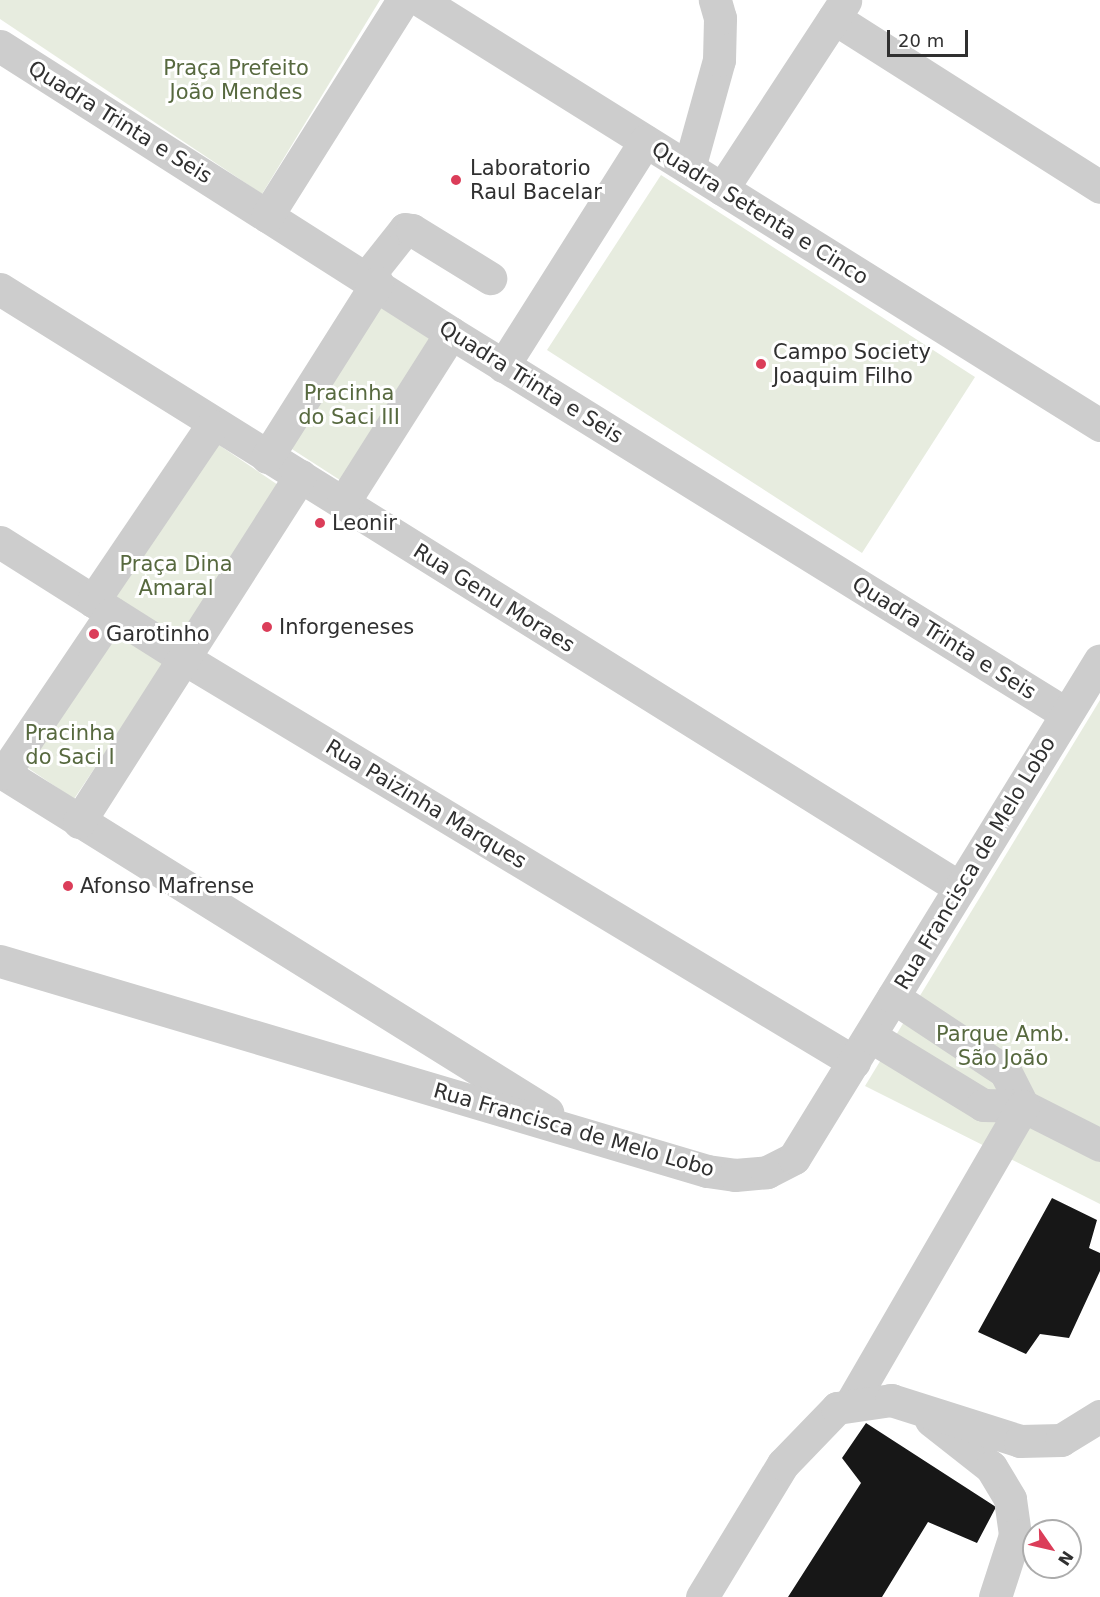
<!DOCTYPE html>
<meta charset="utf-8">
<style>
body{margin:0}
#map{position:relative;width:1100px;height:1597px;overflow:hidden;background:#fff;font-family:"DejaVu Sans",sans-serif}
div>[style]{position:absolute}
.green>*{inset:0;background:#e7ecdf}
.building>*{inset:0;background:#171717}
.minor>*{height:33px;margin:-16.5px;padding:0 16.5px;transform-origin:16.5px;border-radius:16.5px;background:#cdcdcd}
.dots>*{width:16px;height:16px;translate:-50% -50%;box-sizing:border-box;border:3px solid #fff;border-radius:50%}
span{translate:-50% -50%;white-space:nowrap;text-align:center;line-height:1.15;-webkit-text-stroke:6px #fff;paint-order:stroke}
.park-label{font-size:21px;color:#57693f}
.street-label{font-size:21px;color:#303030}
.poi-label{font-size:21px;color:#303030}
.left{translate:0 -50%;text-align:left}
.north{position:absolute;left:1022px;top:1519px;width:60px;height:60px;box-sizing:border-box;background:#fff;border:2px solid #acacac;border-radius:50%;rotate:124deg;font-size:16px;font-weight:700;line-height:24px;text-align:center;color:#303030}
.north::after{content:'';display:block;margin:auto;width:21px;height:27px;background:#db3d59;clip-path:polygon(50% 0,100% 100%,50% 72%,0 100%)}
.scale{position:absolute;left:887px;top:30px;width:81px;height:27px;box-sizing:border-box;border:3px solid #303030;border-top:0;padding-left:8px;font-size:18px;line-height:21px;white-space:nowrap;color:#303030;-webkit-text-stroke:4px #fff;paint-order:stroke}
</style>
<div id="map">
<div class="green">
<div style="clip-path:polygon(0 0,380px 0,262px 194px,0 19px)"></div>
<div style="clip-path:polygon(661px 175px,975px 377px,862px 553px,547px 350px)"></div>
<div style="clip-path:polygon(375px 296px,436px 336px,343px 482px,281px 442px)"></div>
<div style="clip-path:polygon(216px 443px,284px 489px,185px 641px,112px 594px)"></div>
<div style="clip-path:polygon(112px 624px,167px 660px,74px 799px,19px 762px)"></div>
<div style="clip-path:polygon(1100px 700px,1100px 1204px,865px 1086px)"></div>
</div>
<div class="building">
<div style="clip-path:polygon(1052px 1198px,1097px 1220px,1089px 1248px,1100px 1253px,1100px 1271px,1069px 1338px,1040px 1334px,1026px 1354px,978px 1332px)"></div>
<div style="clip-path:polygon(866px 1423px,996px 1507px,977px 1543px,928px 1522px,882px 1597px,788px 1597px,861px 1483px,842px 1458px)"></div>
</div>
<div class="minor">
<div style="left:420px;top:0;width:802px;rotate:32.01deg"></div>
<div style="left:834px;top:18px;width:315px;rotate:32.4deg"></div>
<div style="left:0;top:46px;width:535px;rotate:32.47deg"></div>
<div style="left:451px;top:333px;width:722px;rotate:31.75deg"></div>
<div style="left:689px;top:168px;width:112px;rotate:-74.5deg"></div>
<div style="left:719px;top:60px;width:42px;rotate:-88.6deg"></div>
<div style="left:720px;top:18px;width:19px;rotate:-106deg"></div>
<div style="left:722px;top:189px;width:225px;rotate:-56.8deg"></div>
<div style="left:267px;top:216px;width:255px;rotate:-57.8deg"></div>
<div style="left:367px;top:277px;width:61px;rotate:-51.6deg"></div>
<div style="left:405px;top:229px;width:7px;rotate:8deg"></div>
<div style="left:412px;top:230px;width:92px;rotate:31.6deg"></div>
<div style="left:0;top:289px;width:1130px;rotate:31.95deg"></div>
<div style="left:503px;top:366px;width:266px;rotate:-57.7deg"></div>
<div style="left:267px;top:457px;width:206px;rotate:-57.7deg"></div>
<div style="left:343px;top:503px;width:201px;rotate:-57.6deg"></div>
<div style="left:0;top:542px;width:219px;rotate:32.3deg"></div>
<div style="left:185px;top:659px;width:781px;rotate:31.06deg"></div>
<div style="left:93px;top:601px;width:212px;rotate:-55.9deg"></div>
<div style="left:0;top:771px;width:645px;rotate:31.94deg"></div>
<div style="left:4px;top:773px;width:193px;rotate:-56deg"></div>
<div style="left:79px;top:822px;width:411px;rotate:-57.4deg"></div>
<div style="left:0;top:961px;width:738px;rotate:16.54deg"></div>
<div style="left:707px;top:1171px;width:28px;rotate:8deg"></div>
<div style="left:735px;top:1175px;width:32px;rotate:-5deg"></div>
<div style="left:767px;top:1172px;width:30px;rotate:-27deg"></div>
<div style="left:794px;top:1158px;width:584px;rotate:-58.43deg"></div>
<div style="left:893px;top:997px;width:134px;rotate:33.5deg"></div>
<div style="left:1005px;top:1071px;width:39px;rotate:63deg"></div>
<div style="left:870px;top:1036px;width:132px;rotate:31.4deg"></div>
<div style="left:983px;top:1105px;width:40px;rotate:1.4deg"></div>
<div style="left:1023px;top:1106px;width:86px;rotate:26.9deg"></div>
<div style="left:851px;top:1403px;width:343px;rotate:-59.9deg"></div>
<div style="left:931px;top:1420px;width:76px;rotate:38.1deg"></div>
<div style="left:991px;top:1467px;width:37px;rotate:59deg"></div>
<div style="left:1010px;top:1499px;width:36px;rotate:82deg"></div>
<div style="left:1015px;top:1535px;width:65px;rotate:107.9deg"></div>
<div style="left:702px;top:1597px;width:156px;rotate:-58.7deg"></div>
<div style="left:783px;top:1464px;width:78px;rotate:-46deg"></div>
<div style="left:837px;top:1408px;width:55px;rotate:-8.4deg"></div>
<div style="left:891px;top:1400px;width:135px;rotate:17.6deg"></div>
<div style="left:1020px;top:1441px;width:41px;rotate:-1.4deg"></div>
<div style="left:1061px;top:1440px;width:46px;rotate:-31.6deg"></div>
</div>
<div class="dots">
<div style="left:456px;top:180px;background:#db3d59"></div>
<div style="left:761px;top:364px;background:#db3d59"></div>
<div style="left:320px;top:523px;background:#db3d59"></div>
<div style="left:267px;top:627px;background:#db3d59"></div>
<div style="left:94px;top:634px;background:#db3d59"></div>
<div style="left:68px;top:886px;background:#db3d59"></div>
</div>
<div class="park-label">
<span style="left:236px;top:80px">Praça Prefeito<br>João Mendes</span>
<span style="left:349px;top:405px">Pracinha<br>do Saci III</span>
<span style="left:176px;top:576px">Praça Dina<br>Amaral</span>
<span style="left:70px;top:745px">Pracinha<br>do Saci I</span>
<span style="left:1003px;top:1046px">Parque Amb.<br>São João</span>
</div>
<div class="street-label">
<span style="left:120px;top:122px;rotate:32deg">Quadra Trinta e Seis</span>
<span style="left:760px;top:213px;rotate:32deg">Quadra Setenta e Cinco</span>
<span style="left:531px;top:382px;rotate:32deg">Quadra Trinta e Seis</span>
<span style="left:494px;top:598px;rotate:32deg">Rua Genu Moraes</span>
<span style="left:944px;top:638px;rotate:32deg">Quadra Trinta e Seis</span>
<span style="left:426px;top:804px;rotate:31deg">Rua Paizinha Marques</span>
<span style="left:975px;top:863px;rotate:-59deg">Rua Francisca de Melo Lobo</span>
<span style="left:574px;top:1130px;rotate:16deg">Rua Francisca de Melo Lobo</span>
</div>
<div class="poi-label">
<span class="left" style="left:470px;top:180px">Laboratorio<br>Raul Bacelar</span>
<span class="left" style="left:773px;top:364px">Campo Society<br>Joaquim Filho</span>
<span class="left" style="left:332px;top:523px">Leonir</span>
<span class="left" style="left:279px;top:627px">Inforgeneses</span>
<span class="left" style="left:106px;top:634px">Garotinho</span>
<span class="left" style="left:80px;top:886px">Afonso Mafrense</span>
</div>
<div class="north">N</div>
<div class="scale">20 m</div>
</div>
